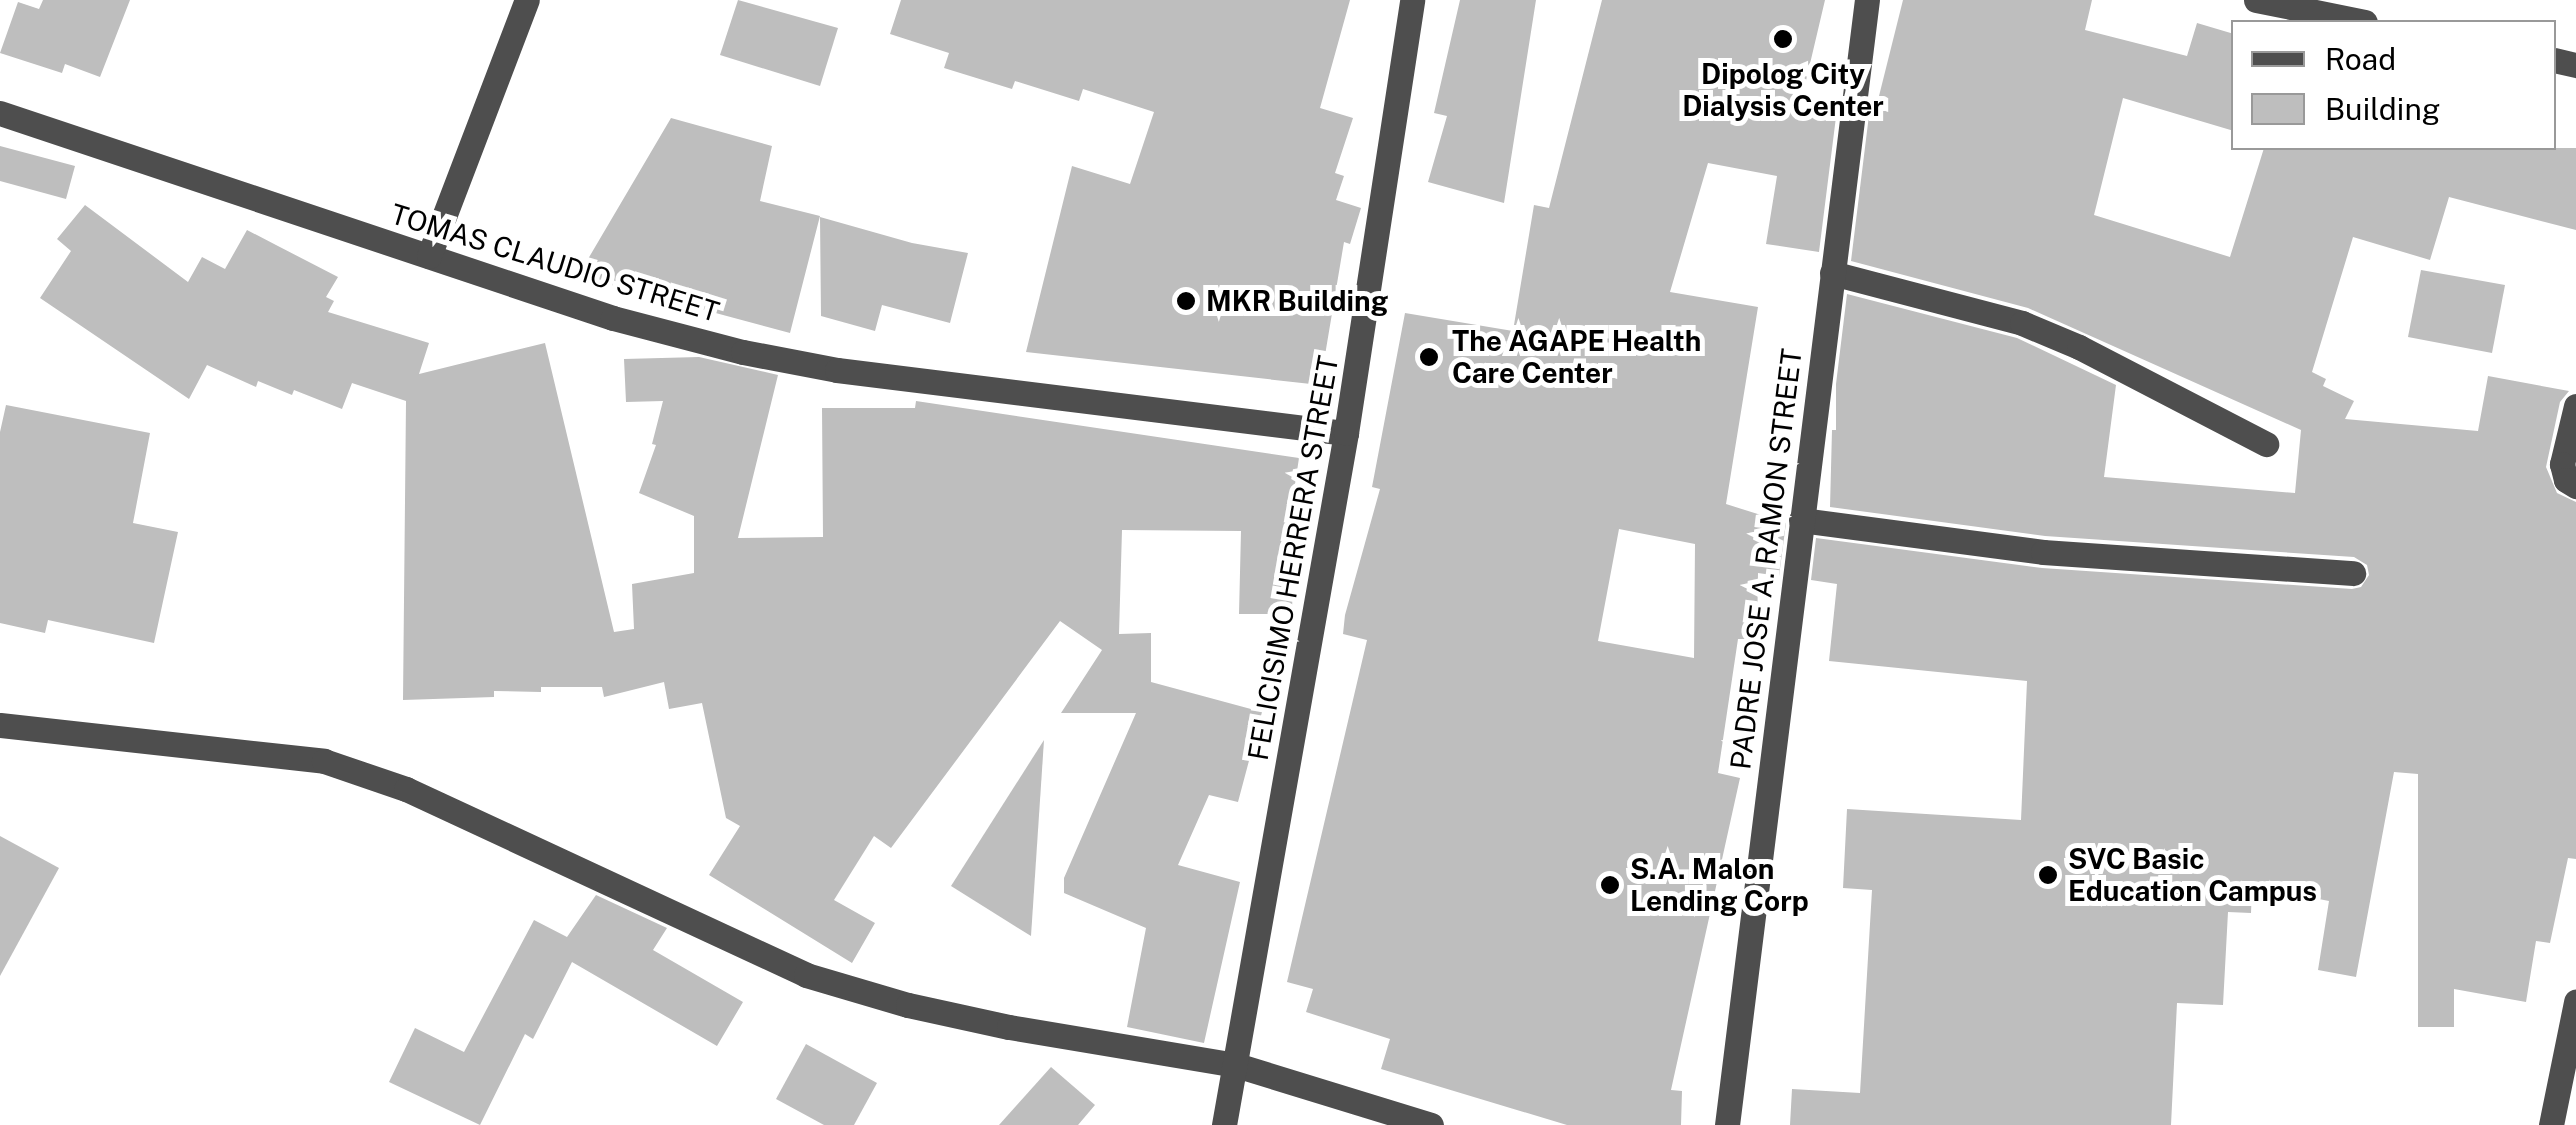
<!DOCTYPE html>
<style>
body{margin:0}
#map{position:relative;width:2576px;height:1125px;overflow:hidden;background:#fff;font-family:"Public Sans",sans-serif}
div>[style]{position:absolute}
.building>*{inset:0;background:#bebebe}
.minor>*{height:25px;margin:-12.5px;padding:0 12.5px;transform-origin:12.5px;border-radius:12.5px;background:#4e4e4e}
.dots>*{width:28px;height:28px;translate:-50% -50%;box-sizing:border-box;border:5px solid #fff;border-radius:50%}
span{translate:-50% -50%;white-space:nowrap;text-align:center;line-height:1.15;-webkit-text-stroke:10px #fff;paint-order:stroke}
.poi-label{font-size:28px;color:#000;font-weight:700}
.left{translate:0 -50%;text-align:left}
.street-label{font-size:28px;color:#000}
.legend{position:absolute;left:2231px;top:20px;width:325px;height:130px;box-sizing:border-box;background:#fff;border:2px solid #999;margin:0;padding:12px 18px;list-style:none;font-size:30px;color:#000}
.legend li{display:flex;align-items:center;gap:20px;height:50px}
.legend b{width:50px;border:2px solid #999}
</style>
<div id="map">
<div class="building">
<div style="clip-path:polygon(43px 0,130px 0,100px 77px,65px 64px,62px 73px,0 53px,18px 2px,39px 9px)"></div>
<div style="clip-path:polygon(738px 0,838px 28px,820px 86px,720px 55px)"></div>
<div style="clip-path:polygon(901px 0,1350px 0,1320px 108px,1353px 118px,1335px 173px,1344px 176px,1336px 200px,1361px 208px,1350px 244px,1344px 242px,1320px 385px,1026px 352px,1072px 166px,1130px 184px,1154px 112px,1083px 89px,1079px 101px,1015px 81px,1012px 89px,944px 68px,949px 53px,890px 34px)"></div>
<div style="clip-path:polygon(1460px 0,1536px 0,1504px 203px,1428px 182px,1447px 116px,1434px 113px)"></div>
<div style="clip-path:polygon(evenodd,1602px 0,1825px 0,1801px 102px,1837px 109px,1819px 252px,1766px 244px,1777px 176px,1708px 163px,1670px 292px,1758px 307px,1726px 504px,1786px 523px,1779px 576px,1758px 573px,1757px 639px,1738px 639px,1718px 773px,1740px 778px,1671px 1090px,1682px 1091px,1681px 1125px,1567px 1125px,1381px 1069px,1390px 1039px,1306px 1012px,1313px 989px,1287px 982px,1367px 640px,1343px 634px,1345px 615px,1380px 489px,1372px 487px,1405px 313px,1513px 331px,1534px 205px,1549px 208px,1602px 0,1619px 529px,1695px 544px,1694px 658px,1598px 641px,1619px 529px)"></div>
<div style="clip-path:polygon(1903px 0,2092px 0,2085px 30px,2187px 56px,2197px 23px,2234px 34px,2234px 131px,2123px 98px,2094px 215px,2230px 257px,2264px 148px,2576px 148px,2576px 230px,2449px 197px,2430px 260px,2353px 237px,2312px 372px,2326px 379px,2323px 386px,2354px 401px,2345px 419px,2478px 431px,2488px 376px,2569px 391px,2560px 402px,2546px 467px,2557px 493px,2576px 502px,2576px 859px,2568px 858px,2550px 943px,2536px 941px,2526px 1002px,2454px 989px,2454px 1027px,2418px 1027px,2418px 774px,2394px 772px,2356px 977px,2318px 970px,2329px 901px,2252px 886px,2251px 913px,2228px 912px,2223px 1005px,2177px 1003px,2171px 1125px,1790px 1125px,1792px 1089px,1860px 1093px,1872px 890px,1843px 888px,1847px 809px,2021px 820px,2027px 681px,1829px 661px,1837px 584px,1811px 580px,1816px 538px,2042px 568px,2352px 589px,2361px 587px,2369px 575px,2367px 565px,2354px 557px,2045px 536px,1830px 507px,1832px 430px,1836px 430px,1836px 384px,1847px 294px,2017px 338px,2116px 385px,2104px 477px,2295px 493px,2301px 430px,2028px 308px,1851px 261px,1869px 115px,1874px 116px)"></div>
<div style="clip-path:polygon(671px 118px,772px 146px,760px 201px,820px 216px,790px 333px,578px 276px)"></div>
<div style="clip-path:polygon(0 146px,75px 166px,66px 199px,0 181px)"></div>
<div style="clip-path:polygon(85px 205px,188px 282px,202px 257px,225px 269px,247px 230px,276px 245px,338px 277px,326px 297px,334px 301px,328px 312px,429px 343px,419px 374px,545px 343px,614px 632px,634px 629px,632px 584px,694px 573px,694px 516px,639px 493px,656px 445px,652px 444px,663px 401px,626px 402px,624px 359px,699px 357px,778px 375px,738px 538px,823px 537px,822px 408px,915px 408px,916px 401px,1299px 458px,1282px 570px,1293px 571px,1292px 614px,1239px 614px,1241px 531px,1122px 530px,1119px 634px,1151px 633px,1151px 682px,1262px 712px,1238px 802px,1209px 795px,1178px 865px,1240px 882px,1204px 1043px,1127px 1027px,1146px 928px,1064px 893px,1064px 878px,1136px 713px,1061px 713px,1102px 650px,1060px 621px,891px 848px,874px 836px,834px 900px,875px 923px,852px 963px,709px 875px,740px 826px,726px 818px,702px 703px,669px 709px,664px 682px,604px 697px,602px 687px,541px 687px,541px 692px,494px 691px,494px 697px,403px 700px,406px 401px,352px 383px,342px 409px,294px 390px,292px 395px,258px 381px,256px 387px,207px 365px,189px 399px,40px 298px,71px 251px,57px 239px)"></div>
<div style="clip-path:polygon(820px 217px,912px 243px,968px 253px,950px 323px,882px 305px,875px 331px,821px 316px)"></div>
<div style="clip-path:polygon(2421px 270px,2505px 285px,2492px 353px,2408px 337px)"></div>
<div style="clip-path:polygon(6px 405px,150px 433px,133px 523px,178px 532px,154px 643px,48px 620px,45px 633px,0 623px,0 432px)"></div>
<div style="clip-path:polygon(1044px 740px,1031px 936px,951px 886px)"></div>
<div style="clip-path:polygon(0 836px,59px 868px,0 976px)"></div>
<div style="clip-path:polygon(596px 895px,667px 928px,653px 950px,743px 1002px,717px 1046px,572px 962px,533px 1039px,525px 1034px,480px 1125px,389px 1082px,415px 1028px,464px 1052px,534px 920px,567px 937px)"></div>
<div style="clip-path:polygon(806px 1044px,877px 1083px,854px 1125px,824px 1125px,776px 1099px)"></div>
<div style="clip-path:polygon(1051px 1067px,1095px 1105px,1078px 1125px,999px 1125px)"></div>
</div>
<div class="minor">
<div style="left:2256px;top:0;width:111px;rotate:11.4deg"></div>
<div style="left:2554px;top:60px;width:23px;rotate:13deg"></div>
<div style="left:0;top:113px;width:646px;rotate:18.49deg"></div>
<div style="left:613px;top:318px;width:134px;rotate:14.7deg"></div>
<div style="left:743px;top:352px;width:96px;rotate:10.8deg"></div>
<div style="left:837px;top:370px;width:513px;rotate:7.06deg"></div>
<div style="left:429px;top:256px;width:274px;rotate:-69.1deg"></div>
<div style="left:1832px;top:273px;width:196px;rotate:14.7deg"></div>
<div style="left:2022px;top:323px;width:62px;rotate:22.8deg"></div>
<div style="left:2079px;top:347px;width:211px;rotate:27.4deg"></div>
<div style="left:2576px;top:406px;width:60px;rotate:103.6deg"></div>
<div style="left:2562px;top:464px;width:16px;rotate:76deg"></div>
<div style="left:2566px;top:480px;width:12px;rotate:31deg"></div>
<div style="left:1801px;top:520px;width:244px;rotate:7.5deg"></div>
<div style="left:2043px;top:552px;width:311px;rotate:3.9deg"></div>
<div style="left:0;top:725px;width:326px;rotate:6.3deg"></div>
<div style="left:324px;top:761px;width:87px;rotate:18.9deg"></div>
<div style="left:406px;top:789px;width:441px;rotate:24.9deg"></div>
<div style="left:806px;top:975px;width:106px;rotate:16.4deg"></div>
<div style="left:908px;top:1005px;width:103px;rotate:12.3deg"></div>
<div style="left:1009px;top:1027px;width:230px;rotate:9.5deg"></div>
<div style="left:1236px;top:1065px;width:204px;rotate:17.1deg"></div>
<div style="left:1224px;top:1125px;width:703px;rotate:-80deg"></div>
<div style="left:1346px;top:433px;width:438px;rotate:-81.3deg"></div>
<div style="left:1727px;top:1125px;width:1134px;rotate:-82.91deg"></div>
<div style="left:2551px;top:1125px;width:126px;rotate:-78.5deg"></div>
</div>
<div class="dots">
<div style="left:1783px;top:39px;background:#000"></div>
<div style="left:1186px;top:301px;background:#000"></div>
<div style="left:1429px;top:357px;background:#000"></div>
<div style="left:2048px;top:875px;background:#000"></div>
<div style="left:1610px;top:885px;background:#000"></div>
</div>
<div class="poi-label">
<span style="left:1783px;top:90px">Dipolog City<br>Dialysis Center</span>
<span class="left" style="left:1206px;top:301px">MKR Building</span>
<span class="left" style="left:1452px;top:357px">The AGAPE Health<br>Care Center</span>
<span class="left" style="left:2068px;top:875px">SVC Basic<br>Education Campus</span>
<span class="left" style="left:1630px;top:885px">S.A. Malon<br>Lending Corp</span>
</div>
<div class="street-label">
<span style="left:555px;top:263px;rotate:17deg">TOMAS CLAUDIO STREET</span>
<span style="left:1293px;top:558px;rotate:-80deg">FELICISIMO HERRERA STREET</span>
<span style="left:1766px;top:559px;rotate:-83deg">PADRE JOSE A. RAMON STREET</span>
</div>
<ul class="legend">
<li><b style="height:12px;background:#4e4e4e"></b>Road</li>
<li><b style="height:28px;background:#bebebe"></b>Building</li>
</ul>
</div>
